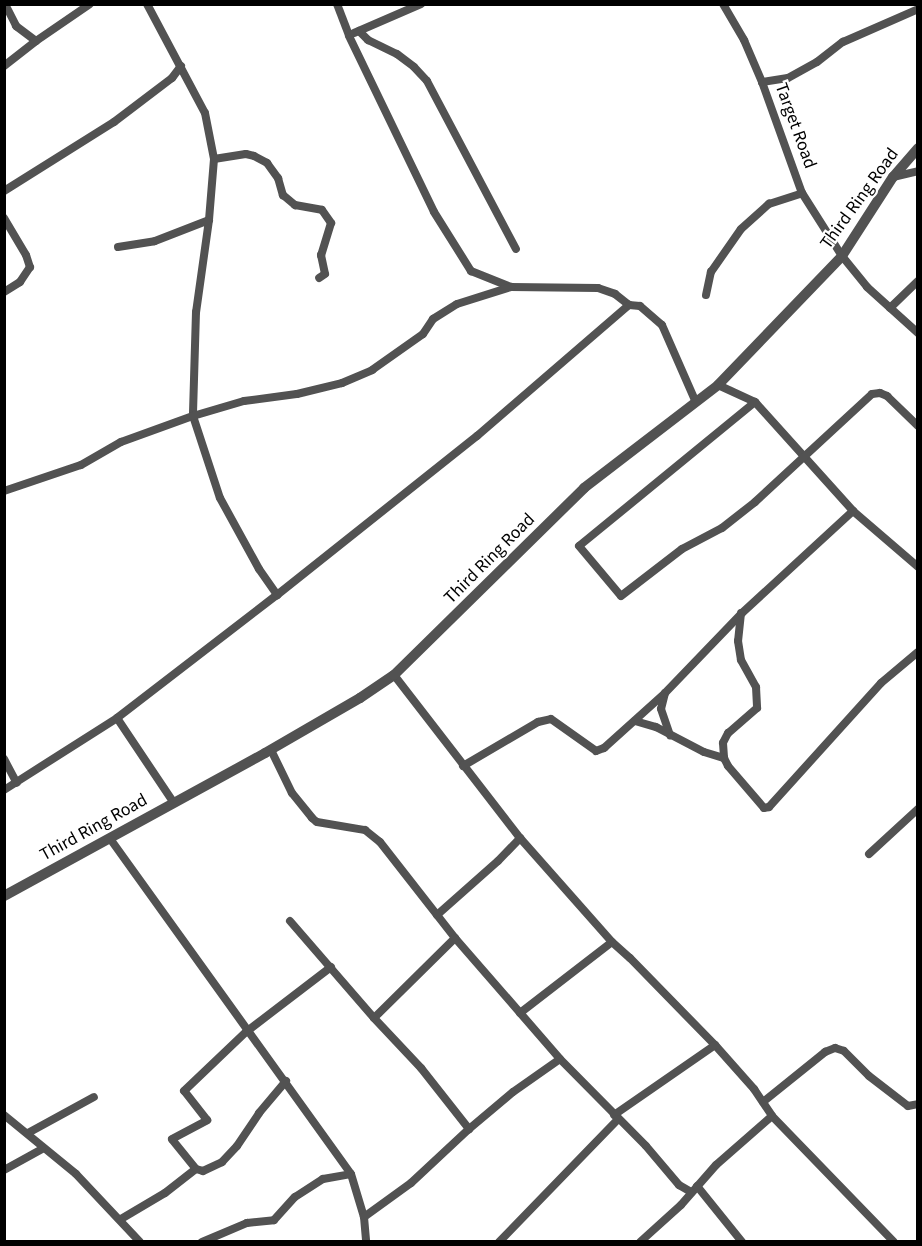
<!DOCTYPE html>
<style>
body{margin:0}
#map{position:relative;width:922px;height:1246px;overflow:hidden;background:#fff;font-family:"Source Sans 3",sans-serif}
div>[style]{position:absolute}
.minor>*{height:8px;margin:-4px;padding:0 4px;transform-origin:4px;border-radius:4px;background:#525252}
.tertiary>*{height:10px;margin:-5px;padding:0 5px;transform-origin:5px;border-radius:5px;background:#525252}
span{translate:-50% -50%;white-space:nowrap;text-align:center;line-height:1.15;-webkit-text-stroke:4.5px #fff;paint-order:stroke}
.street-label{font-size:18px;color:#000}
.frame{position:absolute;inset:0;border:6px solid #000;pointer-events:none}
</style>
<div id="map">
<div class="minor">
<div style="left:5px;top:4px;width:25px;rotate:63deg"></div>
<div style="left:16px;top:26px;width:25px;rotate:37deg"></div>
<div style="left:147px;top:4px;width:123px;rotate:62deg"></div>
<div style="left:205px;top:113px;width:47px;rotate:78.9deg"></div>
<div style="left:214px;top:159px;width:61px;rotate:94.7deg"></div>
<div style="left:209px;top:220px;width:93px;rotate:98deg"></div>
<div style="left:196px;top:312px;width:104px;rotate:91.7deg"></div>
<div style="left:193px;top:416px;width:86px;rotate:71.8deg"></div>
<div style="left:220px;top:498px;width:81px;rotate:61.2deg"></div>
<div style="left:259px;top:569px;width:32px;rotate:55deg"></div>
<div style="left:337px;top:4px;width:34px;rotate:69deg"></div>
<div style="left:349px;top:36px;width:195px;rotate:64.2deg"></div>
<div style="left:434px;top:212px;width:70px;rotate:57.9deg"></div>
<div style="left:471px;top:271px;width:43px;rotate:21.8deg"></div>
<div style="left:511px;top:287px;width:87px;rotate:0.7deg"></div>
<div style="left:598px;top:288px;width:18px;rotate:19deg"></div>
<div style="left:615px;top:294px;width:18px;rotate:38deg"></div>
<div style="left:629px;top:305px;width:11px;rotate:5deg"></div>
<div style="left:640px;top:306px;width:29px;rotate:41deg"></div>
<div style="left:662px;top:325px;width:82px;rotate:66.3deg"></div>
<div style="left:723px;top:4px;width:42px;rotate:59.7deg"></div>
<div style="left:744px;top:40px;width:46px;rotate:66.8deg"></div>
<div style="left:762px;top:82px;width:118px;rotate:70.2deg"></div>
<div style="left:802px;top:193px;width:75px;rotate:57.6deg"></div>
<div style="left:842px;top:256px;width:40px;rotate:51deg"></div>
<div style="left:867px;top:287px;width:69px;rotate:42deg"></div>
<div style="left:359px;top:31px;width:13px;rotate:45deg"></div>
<div style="left:368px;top:40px;width:32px;rotate:26deg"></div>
<div style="left:397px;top:54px;width:21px;rotate:37deg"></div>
<div style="left:414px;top:67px;width:19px;rotate:47deg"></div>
<div style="left:427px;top:81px;width:190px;rotate:62.1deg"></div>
<div style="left:354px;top:33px;width:73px;rotate:-23.4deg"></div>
<div style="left:4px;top:66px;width:41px;rotate:-38deg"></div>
<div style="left:36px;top:41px;width:65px;rotate:-34.4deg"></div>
<div style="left:762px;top:82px;width:26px;rotate:-9deg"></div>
<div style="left:788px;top:78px;width:33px;rotate:-29deg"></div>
<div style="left:817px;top:62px;width:33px;rotate:-38deg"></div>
<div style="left:843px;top:42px;width:82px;rotate:-23.7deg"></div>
<div style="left:214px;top:159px;width:32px;rotate:-9deg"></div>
<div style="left:246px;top:154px;width:8px;rotate:14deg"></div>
<div style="left:254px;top:156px;width:15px;rotate:28deg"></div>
<div style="left:267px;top:163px;width:19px;rotate:54deg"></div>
<div style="left:278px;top:178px;width:18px;rotate:74deg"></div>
<div style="left:283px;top:195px;width:16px;rotate:40deg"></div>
<div style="left:295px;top:205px;width:27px;rotate:10deg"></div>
<div style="left:322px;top:210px;width:16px;rotate:55deg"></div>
<div style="left:331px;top:223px;width:34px;rotate:107deg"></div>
<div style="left:321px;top:255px;width:19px;rotate:78deg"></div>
<div style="left:325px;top:274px;width:7px;rotate:146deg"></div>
<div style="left:893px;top:177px;width:26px;rotate:-13deg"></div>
<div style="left:4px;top:191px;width:130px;rotate:-32.1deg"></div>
<div style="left:114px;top:122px;width:73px;rotate:-37.2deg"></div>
<div style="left:172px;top:78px;width:15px;rotate:-53deg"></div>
<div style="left:4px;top:218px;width:43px;rotate:59.3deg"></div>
<div style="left:26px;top:255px;width:13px;rotate:72deg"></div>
<div style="left:30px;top:267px;width:18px;rotate:124deg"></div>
<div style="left:20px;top:282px;width:19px;rotate:148deg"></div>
<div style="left:118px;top:247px;width:37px;rotate:-9deg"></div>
<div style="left:155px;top:241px;width:58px;rotate:-21.3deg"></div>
<div style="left:706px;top:295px;width:24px;rotate:-78deg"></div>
<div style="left:711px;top:272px;width:52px;rotate:-55.1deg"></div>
<div style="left:741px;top:229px;width:38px;rotate:-42deg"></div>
<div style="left:769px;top:204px;width:35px;rotate:-18deg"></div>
<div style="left:890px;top:308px;width:39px;rotate:-44deg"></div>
<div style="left:718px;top:385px;width:41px;rotate:24.7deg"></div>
<div style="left:755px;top:402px;width:147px;rotate:48deg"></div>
<div style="left:853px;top:511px;width:86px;rotate:40.7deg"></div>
<div style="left:755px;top:402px;width:227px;rotate:140.7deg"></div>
<div style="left:579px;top:546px;width:65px;rotate:50deg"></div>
<div style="left:621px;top:596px;width:77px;rotate:-37.6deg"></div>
<div style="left:682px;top:549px;width:45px;rotate:-27.7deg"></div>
<div style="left:722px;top:528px;width:42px;rotate:-38.2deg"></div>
<div style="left:755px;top:502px;width:159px;rotate:-42.7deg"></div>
<div style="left:872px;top:394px;width:8px;rotate:-7deg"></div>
<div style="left:880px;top:393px;width:8px;rotate:23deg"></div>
<div style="left:887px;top:396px;width:43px;rotate:44.1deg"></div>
<div style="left:4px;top:491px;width:81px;rotate:-18.7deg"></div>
<div style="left:81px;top:465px;width:46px;rotate:-29.9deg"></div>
<div style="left:121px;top:442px;width:77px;rotate:-19.9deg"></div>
<div style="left:193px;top:416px;width:53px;rotate:-16.4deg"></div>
<div style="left:244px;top:401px;width:53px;rotate:-7.5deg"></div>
<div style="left:297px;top:394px;width:46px;rotate:-13.7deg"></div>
<div style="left:342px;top:383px;width:33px;rotate:-23deg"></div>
<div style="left:372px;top:370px;width:62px;rotate:-35.2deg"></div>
<div style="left:423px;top:334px;width:18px;rotate:-56deg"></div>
<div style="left:433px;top:319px;width:28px;rotate:-32deg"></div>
<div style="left:457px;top:304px;width:57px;rotate:-17.5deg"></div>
<div style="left:741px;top:613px;width:28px;rotate:96deg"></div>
<div style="left:738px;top:641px;width:19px;rotate:81deg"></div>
<div style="left:741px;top:660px;width:31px;rotate:61deg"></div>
<div style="left:756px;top:687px;width:21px;rotate:87deg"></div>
<div style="left:757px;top:708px;width:38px;rotate:139deg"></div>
<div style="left:728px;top:733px;width:11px;rotate:117deg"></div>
<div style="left:723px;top:743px;width:15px;rotate:86deg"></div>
<div style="left:724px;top:758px;width:9px;rotate:63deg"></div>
<div style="left:728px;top:766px;width:55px;rotate:49.4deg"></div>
<div style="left:764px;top:808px;width:5px;rotate:-11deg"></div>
<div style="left:769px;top:807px;width:167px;rotate:-47.9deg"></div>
<div style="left:881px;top:683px;width:48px;rotate:-40deg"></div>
<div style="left:394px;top:675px;width:206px;rotate:52.3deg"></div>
<div style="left:520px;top:838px;width:139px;rotate:48.5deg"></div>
<div style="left:612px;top:942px;width:24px;rotate:42deg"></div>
<div style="left:630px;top:958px;width:122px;rotate:45.7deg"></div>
<div style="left:715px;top:1045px;width:59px;rotate:48.4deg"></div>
<div style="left:754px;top:1089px;width:32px;rotate:56deg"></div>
<div style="left:772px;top:1116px;width:74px;rotate:138.8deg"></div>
<div style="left:716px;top:1165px;width:53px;rotate:131.2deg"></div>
<div style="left:681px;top:1205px;width:55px;rotate:137.9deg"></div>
<div style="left:665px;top:693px;width:16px;rotate:104deg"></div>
<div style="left:661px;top:709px;width:28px;rotate:71deg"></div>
<div style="left:117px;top:718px;width:102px;rotate:56.2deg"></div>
<div style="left:635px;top:721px;width:22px;rotate:16deg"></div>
<div style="left:656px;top:727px;width:54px;rotate:27.5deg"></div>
<div style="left:704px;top:752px;width:21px;rotate:17deg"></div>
<div style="left:271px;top:750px;width:48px;rotate:64deg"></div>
<div style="left:292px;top:793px;width:32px;rotate:51deg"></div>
<div style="left:312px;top:818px;width:6px;rotate:39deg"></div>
<div style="left:317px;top:822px;width:49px;rotate:9.5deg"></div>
<div style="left:365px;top:830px;width:19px;rotate:39deg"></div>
<div style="left:380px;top:842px;width:122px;rotate:52deg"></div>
<div style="left:455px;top:938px;width:160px;rotate:49deg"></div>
<div style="left:560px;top:1059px;width:122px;rotate:45.3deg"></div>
<div style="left:646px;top:1146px;width:51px;rotate:49.8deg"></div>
<div style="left:679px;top:1185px;width:14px;rotate:30deg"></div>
<div style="left:4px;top:759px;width:27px;rotate:62deg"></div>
<div style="left:463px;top:766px;width:87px;rotate:-30.4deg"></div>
<div style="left:538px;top:722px;width:13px;rotate:-13deg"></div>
<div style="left:551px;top:719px;width:55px;rotate:35.4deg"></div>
<div style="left:596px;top:751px;width:9px;rotate:-21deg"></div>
<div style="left:604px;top:748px;width:82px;rotate:-42deg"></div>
<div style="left:665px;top:693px;width:111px;rotate:-46.1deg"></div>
<div style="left:742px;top:613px;width:151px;rotate:-42.6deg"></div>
<div style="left:4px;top:790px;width:134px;rotate:-32.5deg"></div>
<div style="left:117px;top:718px;width:202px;rotate:-37.6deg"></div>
<div style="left:277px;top:595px;width:256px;rotate:-38.5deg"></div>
<div style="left:477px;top:436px;width:201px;rotate:-40.8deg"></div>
<div style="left:111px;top:840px;width:411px;rotate:54.3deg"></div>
<div style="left:351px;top:1174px;width:45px;rotate:73.2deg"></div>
<div style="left:364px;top:1217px;width:25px;rotate:85deg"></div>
<div style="left:869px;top:854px;width:67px;rotate:-42.6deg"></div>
<div style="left:437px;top:915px;width:81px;rotate:-41.5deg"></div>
<div style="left:498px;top:861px;width:32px;rotate:-46deg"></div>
<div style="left:290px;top:921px;width:128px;rotate:49.1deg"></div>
<div style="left:374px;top:1018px;width:69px;rotate:46.8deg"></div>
<div style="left:421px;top:1068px;width:78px;rotate:51.8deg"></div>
<div style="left:520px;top:1013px;width:116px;rotate:-37.7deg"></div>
<div style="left:374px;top:1018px;width:114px;rotate:-44.6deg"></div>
<div style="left:763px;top:1102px;width:80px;rotate:-38.9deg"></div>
<div style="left:825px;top:1052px;width:11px;rotate:-22deg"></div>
<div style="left:835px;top:1048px;width:9px;rotate:18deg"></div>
<div style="left:844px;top:1051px;width:35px;rotate:45deg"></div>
<div style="left:869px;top:1076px;width:49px;rotate:37.6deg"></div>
<div style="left:908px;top:1106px;width:10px;rotate:-11deg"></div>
<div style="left:4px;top:1115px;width:93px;rotate:39.3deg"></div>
<div style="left:76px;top:1174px;width:93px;rotate:46.7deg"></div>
<div style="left:614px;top:1115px;width:123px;rotate:-34.7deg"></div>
<div style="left:772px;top:1116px;width:175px;rotate:45.9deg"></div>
<div style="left:28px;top:1133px;width:75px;rotate:-28.6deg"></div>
<div style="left:196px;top:1169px;width:7px;rotate:16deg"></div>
<div style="left:203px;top:1171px;width:21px;rotate:-25deg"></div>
<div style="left:222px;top:1162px;width:22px;rotate:-47deg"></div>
<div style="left:237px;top:1146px;width:40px;rotate:-56deg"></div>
<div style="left:259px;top:1113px;width:42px;rotate:-49.8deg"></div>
<div style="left:4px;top:1170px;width:43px;rotate:-28.9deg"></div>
<div style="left:697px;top:1186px;width:72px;rotate:51.2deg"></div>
<div style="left:364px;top:1217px;width:58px;rotate:-35.9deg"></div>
<div style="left:411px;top:1183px;width:79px;rotate:-43deg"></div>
<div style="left:469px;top:1129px;width:57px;rotate:-40.1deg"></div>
<div style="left:513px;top:1092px;width:57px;rotate:-35.1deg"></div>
<div style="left:121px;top:1219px;width:51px;rotate:-30.6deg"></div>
<div style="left:165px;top:1193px;width:39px;rotate:-38deg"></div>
<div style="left:196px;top:1169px;width:38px;rotate:-129deg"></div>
<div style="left:172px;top:1139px;width:40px;rotate:-28deg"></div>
<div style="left:207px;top:1120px;width:37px;rotate:-128deg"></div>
<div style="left:184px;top:1091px;width:86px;rotate:-43.6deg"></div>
<div style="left:246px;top:1032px;width:107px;rotate:-37.4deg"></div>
<div style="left:202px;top:1242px;width:49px;rotate:-22.9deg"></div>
<div style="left:247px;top:1223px;width:27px;rotate:-6deg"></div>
<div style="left:274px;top:1220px;width:31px;rotate:-48deg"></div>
<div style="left:295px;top:1197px;width:33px;rotate:-33deg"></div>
<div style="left:323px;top:1179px;width:28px;rotate:-10deg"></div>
<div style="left:499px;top:1242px;width:171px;rotate:-45.9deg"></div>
</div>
<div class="tertiary">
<div style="left:4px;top:896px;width:298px;rotate:-28.7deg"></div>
<div style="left:265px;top:753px;width:110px;rotate:-30.1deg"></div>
<div style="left:360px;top:698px;width:41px;rotate:-34.1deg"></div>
<div style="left:394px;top:675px;width:267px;rotate:-44.5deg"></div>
<div style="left:584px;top:488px;width:169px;rotate:-37.5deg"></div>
<div style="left:718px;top:385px;width:179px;rotate:-46.1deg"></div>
<div style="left:842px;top:256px;width:94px;rotate:-57.2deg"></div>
<div style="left:893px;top:177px;width:38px;rotate:-49deg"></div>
</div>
<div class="street-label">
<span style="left:795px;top:126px;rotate:70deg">Target Road</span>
<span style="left:860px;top:199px;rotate:-54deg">Third Ring Road</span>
<span style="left:490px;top:559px;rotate:-45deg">Third Ring Road</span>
<span style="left:94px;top:828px;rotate:-29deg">Third Ring Road</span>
</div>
<div class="frame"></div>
</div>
